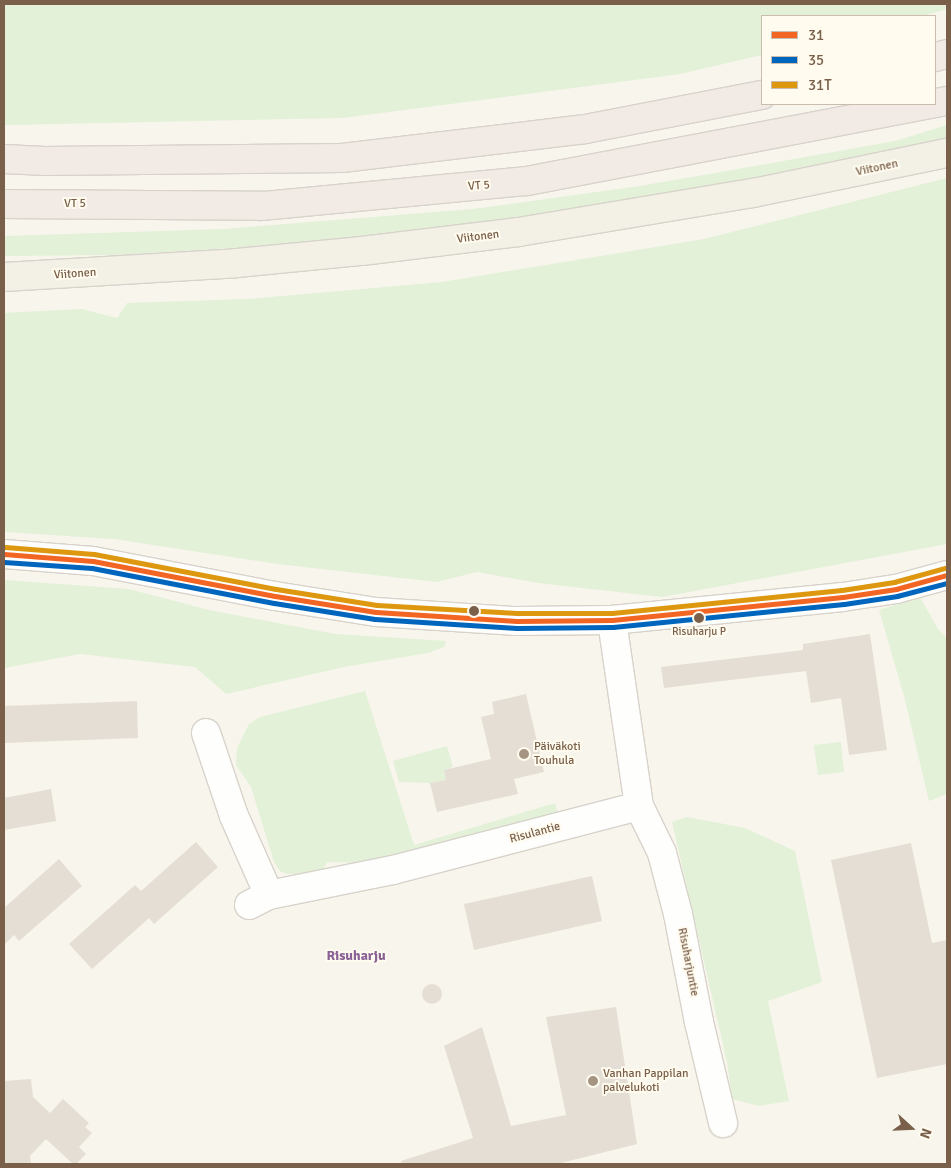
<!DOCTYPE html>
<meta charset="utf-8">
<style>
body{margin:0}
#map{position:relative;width:951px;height:1168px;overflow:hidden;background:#f8f5ed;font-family:Signika,sans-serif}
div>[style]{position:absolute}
.green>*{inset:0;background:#e2f1d7}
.building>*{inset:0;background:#e5ded4}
.round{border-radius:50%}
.roads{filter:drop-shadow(1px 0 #d8d2cb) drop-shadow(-1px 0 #d8d2cb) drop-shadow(0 1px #d8d2cb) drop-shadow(0 -1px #d8d2cb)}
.minor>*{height:28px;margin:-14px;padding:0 14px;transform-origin:14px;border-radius:14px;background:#fefefc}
.major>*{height:28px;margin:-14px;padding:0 14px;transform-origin:14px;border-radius:14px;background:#f3f0e6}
.highway>*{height:28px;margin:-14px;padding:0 14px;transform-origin:14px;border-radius:14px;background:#f2eae4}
.bus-1>*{height:5px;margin:-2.5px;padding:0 2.5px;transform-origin:2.5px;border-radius:2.5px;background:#f26522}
.bus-2>*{height:5px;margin:-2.5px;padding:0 2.5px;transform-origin:2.5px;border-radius:2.5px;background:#0065bd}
.bus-3>*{height:5px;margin:-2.5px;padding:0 2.5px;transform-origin:2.5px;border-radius:2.5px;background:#de980f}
.dots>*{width:14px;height:14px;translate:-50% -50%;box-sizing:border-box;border:2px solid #fffbef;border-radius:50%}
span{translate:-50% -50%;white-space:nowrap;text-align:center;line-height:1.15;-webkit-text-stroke:4px #fffbef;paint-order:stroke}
.bus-label{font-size:11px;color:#7a604a}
.street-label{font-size:12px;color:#7a604a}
.poi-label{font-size:12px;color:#7a604a}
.left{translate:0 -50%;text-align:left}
.neighbourhood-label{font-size:14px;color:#8a6296;font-weight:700}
.frame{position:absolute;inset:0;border:5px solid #7a604a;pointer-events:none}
.legend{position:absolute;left:761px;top:15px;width:175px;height:90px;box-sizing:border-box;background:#fffbef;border:1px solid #cabdad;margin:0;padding:6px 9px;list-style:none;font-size:15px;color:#7a604a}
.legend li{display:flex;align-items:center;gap:10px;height:25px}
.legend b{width:25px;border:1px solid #cabdad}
.north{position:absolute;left:886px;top:1103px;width:50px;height:50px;-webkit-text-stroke:4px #fffbef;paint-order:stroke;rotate:110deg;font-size:14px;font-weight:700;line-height:20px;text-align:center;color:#7a604a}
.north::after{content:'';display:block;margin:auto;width:18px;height:22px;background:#7a604a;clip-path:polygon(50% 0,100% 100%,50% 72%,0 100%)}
</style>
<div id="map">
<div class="green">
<div style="clip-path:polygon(4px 4px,947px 4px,947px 9px,923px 16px,762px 16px,762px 55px,680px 74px,343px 118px,9px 125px,4px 125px)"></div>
<div style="clip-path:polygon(947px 125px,947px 139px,807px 170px,506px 221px,377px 239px,119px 255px,4px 256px,4px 236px,224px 229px,473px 209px,640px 186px,755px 166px,895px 141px)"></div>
<div style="clip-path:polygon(947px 178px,947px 544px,662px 597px,538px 583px,477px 572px,436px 582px,278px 564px,114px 539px,4px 532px,4px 313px,82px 309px,117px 318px,127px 303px,247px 299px,442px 282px,704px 239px)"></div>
<div style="clip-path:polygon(4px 580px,129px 589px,209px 610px,335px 634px,446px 641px,444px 647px,428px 653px,344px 667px,226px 694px,195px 667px,80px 654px,4px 668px)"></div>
<div style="clip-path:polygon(920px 597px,938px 629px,947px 638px,947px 794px,929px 801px,904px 696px,879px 610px)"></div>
<div style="clip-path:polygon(365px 691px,414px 845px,555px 803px,558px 815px,368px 863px,327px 862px,323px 871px,315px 874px,287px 874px,280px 871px,274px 862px,251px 787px,236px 765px,237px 748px,249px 724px,260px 717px)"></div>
<div style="clip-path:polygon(841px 742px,844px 772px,818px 775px,814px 745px)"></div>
<div style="clip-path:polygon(447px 746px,453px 767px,444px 770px,446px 780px,430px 783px,399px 782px,393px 761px)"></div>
<div style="clip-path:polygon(687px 817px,745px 828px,795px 851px,822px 982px,768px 1001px,789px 1101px,759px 1106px,732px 1099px,727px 1062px,672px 822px)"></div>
</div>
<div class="building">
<div style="clip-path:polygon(870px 634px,887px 750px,849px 755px,841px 698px,811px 703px,806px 671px,664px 688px,661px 667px,803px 650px,803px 644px)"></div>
<div style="clip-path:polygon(526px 694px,544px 772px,514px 779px,518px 794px,437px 812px,430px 783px,446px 780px,444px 770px,491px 759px,481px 717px,494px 714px,492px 702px)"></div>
<div style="clip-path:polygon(137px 701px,138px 738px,4px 743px,4px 706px)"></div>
<div style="clip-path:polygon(51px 789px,56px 821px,4px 830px,4px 798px)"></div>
<div style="clip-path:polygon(196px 842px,218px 867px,154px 924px,149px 918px,92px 969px,69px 944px,135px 885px,141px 891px)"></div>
<div style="clip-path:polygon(911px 843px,932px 943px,947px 940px,947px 1064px,877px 1078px,831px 860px)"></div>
<div style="clip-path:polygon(59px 859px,82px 886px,19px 941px,14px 935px,4px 945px,4px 908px)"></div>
<div style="clip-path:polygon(592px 876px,602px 921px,474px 950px,464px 904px)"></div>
<div class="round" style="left:422px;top:984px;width:20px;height:20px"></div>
<div style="clip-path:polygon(616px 1007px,637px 1144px,557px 1164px,402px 1164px,401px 1161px,473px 1138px,444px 1046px,482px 1027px,511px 1126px,566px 1115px,546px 1017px)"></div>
<div style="clip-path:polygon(31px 1079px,33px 1097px,50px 1113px,63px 1099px,89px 1123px,85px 1127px,92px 1133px,79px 1147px,86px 1154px,76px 1164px,73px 1164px,46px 1139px,30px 1156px,31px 1164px,4px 1164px,4px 1081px)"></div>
</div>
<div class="roads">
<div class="minor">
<div style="left:4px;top:554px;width:89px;rotate:4.5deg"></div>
<div style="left:93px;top:561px;width:185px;rotate:10.9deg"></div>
<div style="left:275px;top:596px;width:102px;rotate:9deg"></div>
<div style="left:376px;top:612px;width:141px;rotate:3.7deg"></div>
<div style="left:517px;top:621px;width:95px;rotate:-0.6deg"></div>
<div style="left:612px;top:620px;width:232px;rotate:-5.7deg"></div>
<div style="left:843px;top:597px;width:54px;rotate:-8.6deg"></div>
<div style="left:896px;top:589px;width:53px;rotate:-15.4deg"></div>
<div style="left:206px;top:733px;width:88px;rotate:71.4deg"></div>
<div style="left:234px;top:816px;width:86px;rotate:66.1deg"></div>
<div style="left:639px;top:806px;width:52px;rotate:63.9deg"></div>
<div style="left:662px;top:853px;width:63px;rotate:75.3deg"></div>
<div style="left:678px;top:914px;width:110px;rotate:79deg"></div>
<div style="left:699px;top:1022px;width:104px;rotate:76.6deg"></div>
<div style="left:249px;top:905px;width:22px;rotate:-27deg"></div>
<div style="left:269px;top:895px;width:126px;rotate:-11.4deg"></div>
<div style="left:393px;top:870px;width:254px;rotate:-14.6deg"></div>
<div style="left:639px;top:806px;width:188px;rotate:-98.3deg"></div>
</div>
<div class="major">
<div style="left:4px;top:277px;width:233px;rotate:-3.4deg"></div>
<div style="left:237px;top:263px;width:126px;rotate:-5.5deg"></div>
<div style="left:362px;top:251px;width:158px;rotate:-6.9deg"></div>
<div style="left:519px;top:232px;width:237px;rotate:-9.5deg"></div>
<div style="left:753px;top:193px;width:198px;rotate:-11.7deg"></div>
</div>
<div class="highway">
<div style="left:935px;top:57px;width:12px;rotate:-14deg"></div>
<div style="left:4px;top:159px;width:41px;rotate:2.8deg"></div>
<div style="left:45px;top:161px;width:297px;rotate:-0.6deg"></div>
<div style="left:342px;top:158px;width:245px;rotate:-6.8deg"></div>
<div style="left:585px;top:129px;width:180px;rotate:-10.9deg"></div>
<div style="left:4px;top:204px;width:258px;rotate:0.4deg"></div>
<div style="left:262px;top:206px;width:266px;rotate:-5.4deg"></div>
<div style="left:527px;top:181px;width:428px;rotate:-10.8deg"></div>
</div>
</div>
<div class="bus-1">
<div style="left:4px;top:554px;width:89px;rotate:4.5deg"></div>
<div style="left:93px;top:561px;width:185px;rotate:10.9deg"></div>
<div style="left:275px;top:596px;width:102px;rotate:9deg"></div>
<div style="left:376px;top:612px;width:141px;rotate:3.7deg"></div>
<div style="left:517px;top:621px;width:95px;rotate:-0.6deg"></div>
<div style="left:612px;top:620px;width:232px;rotate:-5.7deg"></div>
<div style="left:843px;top:597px;width:54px;rotate:-8.6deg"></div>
<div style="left:896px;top:589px;width:53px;rotate:-15.4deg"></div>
</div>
<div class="bus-2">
<div style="left:4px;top:562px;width:88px;rotate:3.9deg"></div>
<div style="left:92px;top:568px;width:185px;rotate:10.9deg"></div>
<div style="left:274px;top:603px;width:102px;rotate:9deg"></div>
<div style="left:375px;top:619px;width:142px;rotate:3.6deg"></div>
<div style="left:517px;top:628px;width:96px;rotate:-0.6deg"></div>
<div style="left:613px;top:627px;width:232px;rotate:-5.7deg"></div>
<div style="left:844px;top:604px;width:54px;rotate:-8.6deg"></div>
<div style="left:897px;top:596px;width:52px;rotate:-14.6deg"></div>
</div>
<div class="bus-3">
<div style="left:5px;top:547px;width:89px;rotate:4.5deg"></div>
<div style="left:94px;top:554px;width:185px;rotate:10.9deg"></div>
<div style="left:276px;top:589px;width:102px;rotate:9deg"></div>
<div style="left:377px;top:605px;width:140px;rotate:3.3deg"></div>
<div style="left:517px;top:613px;width:95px"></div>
<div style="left:612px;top:613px;width:231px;rotate:-5.7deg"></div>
<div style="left:842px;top:590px;width:53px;rotate:-8.7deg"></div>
<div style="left:894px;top:582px;width:53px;rotate:-15.4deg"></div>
</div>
<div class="dots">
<div style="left:474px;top:611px;background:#7a604a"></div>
<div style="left:699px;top:618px;background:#7a604a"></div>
<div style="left:524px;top:754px;background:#a69483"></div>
<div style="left:593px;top:1081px;background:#a69483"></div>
</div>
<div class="bus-label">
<span style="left:699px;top:632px">Risuharju P</span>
</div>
<div class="street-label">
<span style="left:877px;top:168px;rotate:-12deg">Viitonen</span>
<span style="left:479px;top:186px;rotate:-5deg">VT 5</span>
<span style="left:75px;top:204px">VT 5</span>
<span style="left:478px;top:237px;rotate:-7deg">Viitonen</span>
<span style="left:75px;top:274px;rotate:-4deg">Viitonen</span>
<span style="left:535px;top:833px;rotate:-15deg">Risulantie</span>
<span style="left:688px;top:962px;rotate:79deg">Risuharjuntie</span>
</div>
<div class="poi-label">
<span class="left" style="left:534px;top:754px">Päiväkoti<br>Touhula</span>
<span class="left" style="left:603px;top:1081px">Vanhan Pappilan<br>palvelukoti</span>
</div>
<div class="neighbourhood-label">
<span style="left:356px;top:956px">Risuharju</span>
</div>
<div class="frame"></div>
<ul class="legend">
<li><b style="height:6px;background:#f26522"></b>31</li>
<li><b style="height:6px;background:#0065bd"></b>35</li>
<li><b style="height:6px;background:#de980f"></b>31T</li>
</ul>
<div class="north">N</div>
</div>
